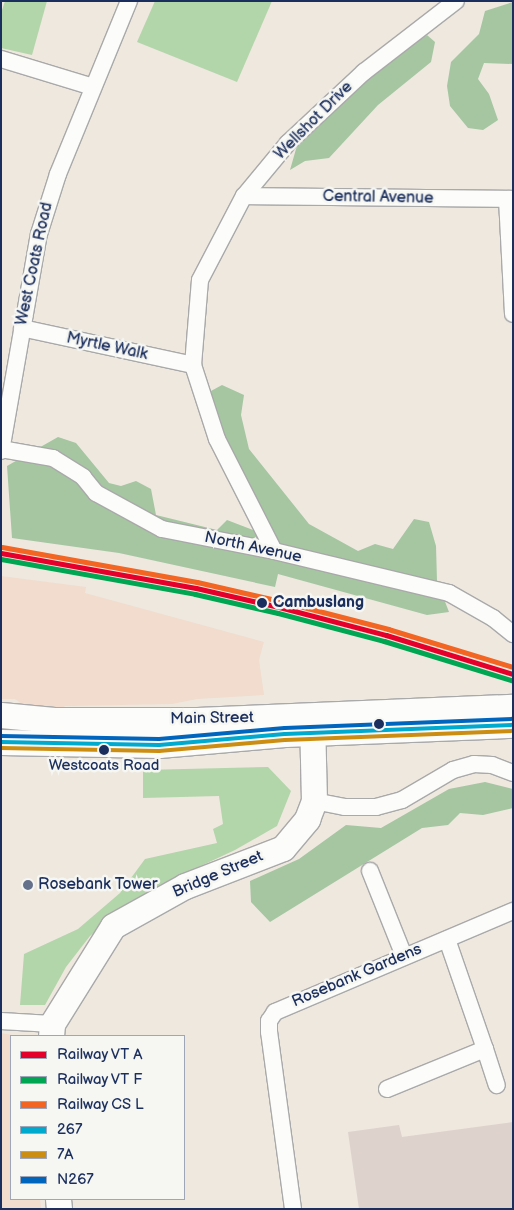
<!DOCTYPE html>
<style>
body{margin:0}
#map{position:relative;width:514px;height:1210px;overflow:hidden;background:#eee8df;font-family:"Balsamiq Sans",sans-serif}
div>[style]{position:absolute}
.built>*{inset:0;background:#f1dcce}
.industrial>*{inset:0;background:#ded2cc}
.green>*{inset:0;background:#b3d5aa}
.forest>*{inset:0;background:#a5c6a1}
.roads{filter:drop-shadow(1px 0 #aaa9aa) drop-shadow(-1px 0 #aaa9aa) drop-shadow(0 1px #aaa9aa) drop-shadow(0 -1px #aaa9aa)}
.minor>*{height:16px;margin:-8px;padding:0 8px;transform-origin:8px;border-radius:8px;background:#fcfcfa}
.primary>*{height:25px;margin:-12.5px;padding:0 12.5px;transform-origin:12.5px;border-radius:12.5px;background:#fcfcfa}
.bus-1>*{height:4px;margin:-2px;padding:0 2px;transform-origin:2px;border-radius:2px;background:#00a9ce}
.bus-2>*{height:4px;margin:-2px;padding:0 2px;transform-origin:2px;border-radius:2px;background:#cb8e13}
.bus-3>*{height:4px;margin:-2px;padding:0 2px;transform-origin:2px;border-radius:2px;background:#0065bd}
.rail-1>*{height:5px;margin:-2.5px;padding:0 2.5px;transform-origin:2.5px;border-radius:2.5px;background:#e4002b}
.rail-2>*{height:5px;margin:-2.5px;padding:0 2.5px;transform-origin:2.5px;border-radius:2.5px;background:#00a651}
.rail-3>*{height:5px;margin:-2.5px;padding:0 2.5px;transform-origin:2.5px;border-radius:2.5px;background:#f26522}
.dots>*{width:14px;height:14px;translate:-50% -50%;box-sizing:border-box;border:2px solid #f6f6f2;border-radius:50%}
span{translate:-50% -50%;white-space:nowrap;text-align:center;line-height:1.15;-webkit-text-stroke:5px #f6f6f2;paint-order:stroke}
.bus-label{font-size:15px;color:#1b2f5e}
.street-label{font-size:16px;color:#1b2f5e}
.stop-label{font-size:16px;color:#1b2f5e;font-weight:700}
.left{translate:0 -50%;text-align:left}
.poi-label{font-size:16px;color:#1b2f5e}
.frame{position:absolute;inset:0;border:2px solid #1b2f5e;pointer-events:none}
.legend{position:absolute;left:10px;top:1035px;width:175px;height:165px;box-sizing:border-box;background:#f6f6f2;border:1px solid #9ea6b7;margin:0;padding:6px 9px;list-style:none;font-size:15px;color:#1b2f5e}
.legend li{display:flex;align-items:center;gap:10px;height:25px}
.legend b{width:25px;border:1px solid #9ea6b7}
</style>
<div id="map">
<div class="built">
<div style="clip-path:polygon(1px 576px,86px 587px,85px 593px,264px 642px,259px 660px,264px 695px,197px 699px,172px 704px,65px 706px,56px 715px,28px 708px,15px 699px,1px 699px)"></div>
<div style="clip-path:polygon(1px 1033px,18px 1036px,11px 1036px,11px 1199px,40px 1199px,41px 1209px,1px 1209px)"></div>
</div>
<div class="industrial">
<div style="clip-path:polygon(513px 1122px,513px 1209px,359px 1209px,348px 1132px,399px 1125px,402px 1137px)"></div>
</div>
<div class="green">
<div style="clip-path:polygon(5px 1px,47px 1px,32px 55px,1px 48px,1px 13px)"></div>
<div style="clip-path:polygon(155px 1px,272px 1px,237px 82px,137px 42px)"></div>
<div style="clip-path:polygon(268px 767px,291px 791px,277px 826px,235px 850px,160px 885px,126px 906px,90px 936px,66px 967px,45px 1005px,20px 1005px,24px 954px,78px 929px,120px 893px,145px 859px,217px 843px,213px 829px,223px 824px,219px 796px,143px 798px,143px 770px)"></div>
</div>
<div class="forest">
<div style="clip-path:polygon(513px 2px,513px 64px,484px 63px,478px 79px,489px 94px,498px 120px,483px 130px,468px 128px,450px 106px,447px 86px,451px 62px,479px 34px,485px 11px)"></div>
<div style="clip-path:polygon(427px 35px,435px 42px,431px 62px,378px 105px,329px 158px,305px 161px,290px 170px,298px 142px,375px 71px)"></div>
<div style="clip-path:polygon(222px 385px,244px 395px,241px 415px,249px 449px,309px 524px,358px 551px,375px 544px,393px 549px,414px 519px,429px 522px,436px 546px,437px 581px,449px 612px,427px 615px,278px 574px,275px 587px,119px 553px,12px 538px,7px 466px,58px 437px,76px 443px,109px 483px,121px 486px,136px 481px,151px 489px,156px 515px,217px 530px,227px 520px,253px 530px,266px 522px,221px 431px,211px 391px)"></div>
<div style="clip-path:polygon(485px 782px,513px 789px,513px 808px,483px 815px,460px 813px,448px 825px,422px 828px,270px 922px,251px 902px,250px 881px,299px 859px,346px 825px,381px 828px,449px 789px)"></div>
</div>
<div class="roads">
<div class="minor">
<div style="left:1px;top:59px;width:96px;rotate:16.9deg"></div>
<div style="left:244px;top:196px;width:269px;rotate:0.6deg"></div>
<div style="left:507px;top:199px;width:115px;rotate:87deg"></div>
<div style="left:22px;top:328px;width:175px;rotate:12.2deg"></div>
<div style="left:1px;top:449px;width:53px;rotate:9.8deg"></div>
<div style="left:53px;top:458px;width:36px;rotate:32deg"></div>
<div style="left:83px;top:477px;width:21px;rotate:51deg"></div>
<div style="left:96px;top:493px;width:75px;rotate:28.6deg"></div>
<div style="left:162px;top:529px;width:114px;rotate:11.1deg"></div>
<div style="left:274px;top:551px;width:180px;rotate:13.5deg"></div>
<div style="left:449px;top:593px;width:51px;rotate:29.6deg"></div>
<div style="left:493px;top:618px;width:26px;rotate:39deg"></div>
<div style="left:1px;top:451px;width:220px;rotate:-80.1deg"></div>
<div style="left:39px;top:234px;width:63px;rotate:-72.4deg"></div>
<div style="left:58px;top:174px;width:187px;rotate:-67.7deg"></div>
<div style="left:274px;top:551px;width:126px;rotate:-117deg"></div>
<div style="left:217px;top:439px;width:78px;rotate:-108deg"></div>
<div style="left:193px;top:365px;width:85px;rotate:-85.3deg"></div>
<div style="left:200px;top:280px;width:95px;rotate:-62.4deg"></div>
<div style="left:244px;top:196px;width:69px;rotate:-50.3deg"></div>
<div style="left:288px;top:143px;width:104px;rotate:-43.1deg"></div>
<div style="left:364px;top:72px;width:116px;rotate:-37.7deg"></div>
<div style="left:314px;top:801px;width:32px;rotate:11deg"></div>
<div style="left:345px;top:807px;width:31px"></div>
<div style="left:376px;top:807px;width:27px;rotate:-15deg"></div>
<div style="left:402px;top:800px;width:59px;rotate:-30.5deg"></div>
<div style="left:453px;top:770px;width:22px;rotate:-16deg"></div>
<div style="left:474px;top:764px;width:18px;rotate:3deg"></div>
<div style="left:492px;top:765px;width:22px;rotate:21deg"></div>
<div style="left:370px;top:871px;width:92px;rotate:68.2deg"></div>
<div style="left:1px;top:1021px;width:51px;rotate:3.4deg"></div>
<div style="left:485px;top:1049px;width:38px;rotate:72deg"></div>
<div style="left:387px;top:1089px;width:106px;rotate:-22.2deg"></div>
<div style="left:485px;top:1049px;width:116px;rotate:-109.1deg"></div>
<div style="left:293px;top:1209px;width:179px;rotate:-97.7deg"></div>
<div style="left:269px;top:1032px;width:11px;rotate:-90deg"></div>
<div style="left:269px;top:1021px;width:11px;rotate:-56deg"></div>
<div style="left:275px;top:1012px;width:259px;rotate:-23deg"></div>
</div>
<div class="primary">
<div style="left:1px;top:715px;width:53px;rotate:5.4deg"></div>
<div style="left:54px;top:720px;width:143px"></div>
<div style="left:197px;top:720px;width:316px;rotate:-2.4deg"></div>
<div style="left:1px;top:742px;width:158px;rotate:1.1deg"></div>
<div style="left:159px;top:745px;width:126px;rotate:-5deg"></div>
<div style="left:285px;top:734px;width:228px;rotate:-2.3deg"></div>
<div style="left:51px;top:1036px;width:12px;rotate:-85deg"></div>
<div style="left:52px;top:1024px;width:115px;rotate:-58.1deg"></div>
<div style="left:113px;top:926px;width:82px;rotate:-29.1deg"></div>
<div style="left:185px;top:886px;width:105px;rotate:-21.2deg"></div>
<div style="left:283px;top:848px;width:38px;rotate:-50deg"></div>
<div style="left:307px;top:819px;width:19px;rotate:-69deg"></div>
<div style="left:314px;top:801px;width:84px;rotate:-91.4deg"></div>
<div style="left:58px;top:1199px;width:10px;rotate:84deg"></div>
</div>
</div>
<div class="bus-1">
<div style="left:1px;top:742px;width:158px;rotate:1.1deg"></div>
<div style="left:159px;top:745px;width:126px;rotate:-5deg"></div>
<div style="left:285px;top:734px;width:228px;rotate:-2.3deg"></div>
</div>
<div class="bus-2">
<div style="left:1px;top:748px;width:158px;rotate:1.1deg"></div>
<div style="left:159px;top:751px;width:126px;rotate:-5deg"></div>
<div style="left:285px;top:740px;width:228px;rotate:-2.3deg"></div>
</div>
<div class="bus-3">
<div style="left:1px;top:736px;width:158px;rotate:1.1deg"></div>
<div style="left:159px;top:739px;width:126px;rotate:-5deg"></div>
<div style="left:285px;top:728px;width:228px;rotate:-2.3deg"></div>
</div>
<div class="rail-1">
<div style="left:1px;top:553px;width:198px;rotate:10.2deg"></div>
<div style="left:196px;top:588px;width:85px;rotate:12.9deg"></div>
<div style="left:279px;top:607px;width:111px;rotate:14.7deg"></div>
<div style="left:386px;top:635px;width:133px;rotate:17.1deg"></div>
</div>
<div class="rail-2">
<div style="left:1px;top:559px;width:197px;rotate:10.2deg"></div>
<div style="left:195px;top:594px;width:85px;rotate:12.9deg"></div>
<div style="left:278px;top:613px;width:110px;rotate:14.8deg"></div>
<div style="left:384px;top:641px;width:133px;rotate:17.1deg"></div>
</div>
<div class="rail-3">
<div style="left:2px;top:547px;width:198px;rotate:10.2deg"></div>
<div style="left:197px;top:582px;width:85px;rotate:12.9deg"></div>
<div style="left:280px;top:601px;width:112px;rotate:14.5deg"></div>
<div style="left:388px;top:629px;width:131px;rotate:16.9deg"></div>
</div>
<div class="dots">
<div style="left:262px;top:603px;background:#1b2f5e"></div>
<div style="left:379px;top:724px;background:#1b2f5e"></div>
<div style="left:104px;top:750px;background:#1b2f5e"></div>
<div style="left:28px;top:885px;background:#65708b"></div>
</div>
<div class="bus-label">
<span style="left:104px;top:766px">Westcoats Road</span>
</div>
<div class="street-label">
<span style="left:314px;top:121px;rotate:-45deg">Wellshot Drive</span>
<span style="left:378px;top:198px;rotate:1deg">Central Avenue</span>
<span style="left:35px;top:264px;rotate:-78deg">West Coats Road</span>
<span style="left:107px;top:347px;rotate:12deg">Myrtle Walk</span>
<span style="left:253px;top:548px;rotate:12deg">North Avenue</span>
<span style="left:212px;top:719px;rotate:-1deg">Main Street</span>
<span style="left:218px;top:875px;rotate:-23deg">Bridge Street</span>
<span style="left:357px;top:976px;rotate:-23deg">Rosebank Gardens</span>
</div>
<div class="stop-label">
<span class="left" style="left:273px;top:603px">Cambuslang</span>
</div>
<div class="poi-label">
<span class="left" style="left:38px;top:885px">Rosebank Tower</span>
</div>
<div class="frame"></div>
<ul class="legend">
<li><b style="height:6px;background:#e4002b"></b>Railway VT A</li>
<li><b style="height:6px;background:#00a651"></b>Railway VT F</li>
<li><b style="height:6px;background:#f26522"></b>Railway CS L</li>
<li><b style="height:6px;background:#00a9ce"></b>267</li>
<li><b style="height:6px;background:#cb8e13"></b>7A</li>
<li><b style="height:6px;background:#0065bd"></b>N267</li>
</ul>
</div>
